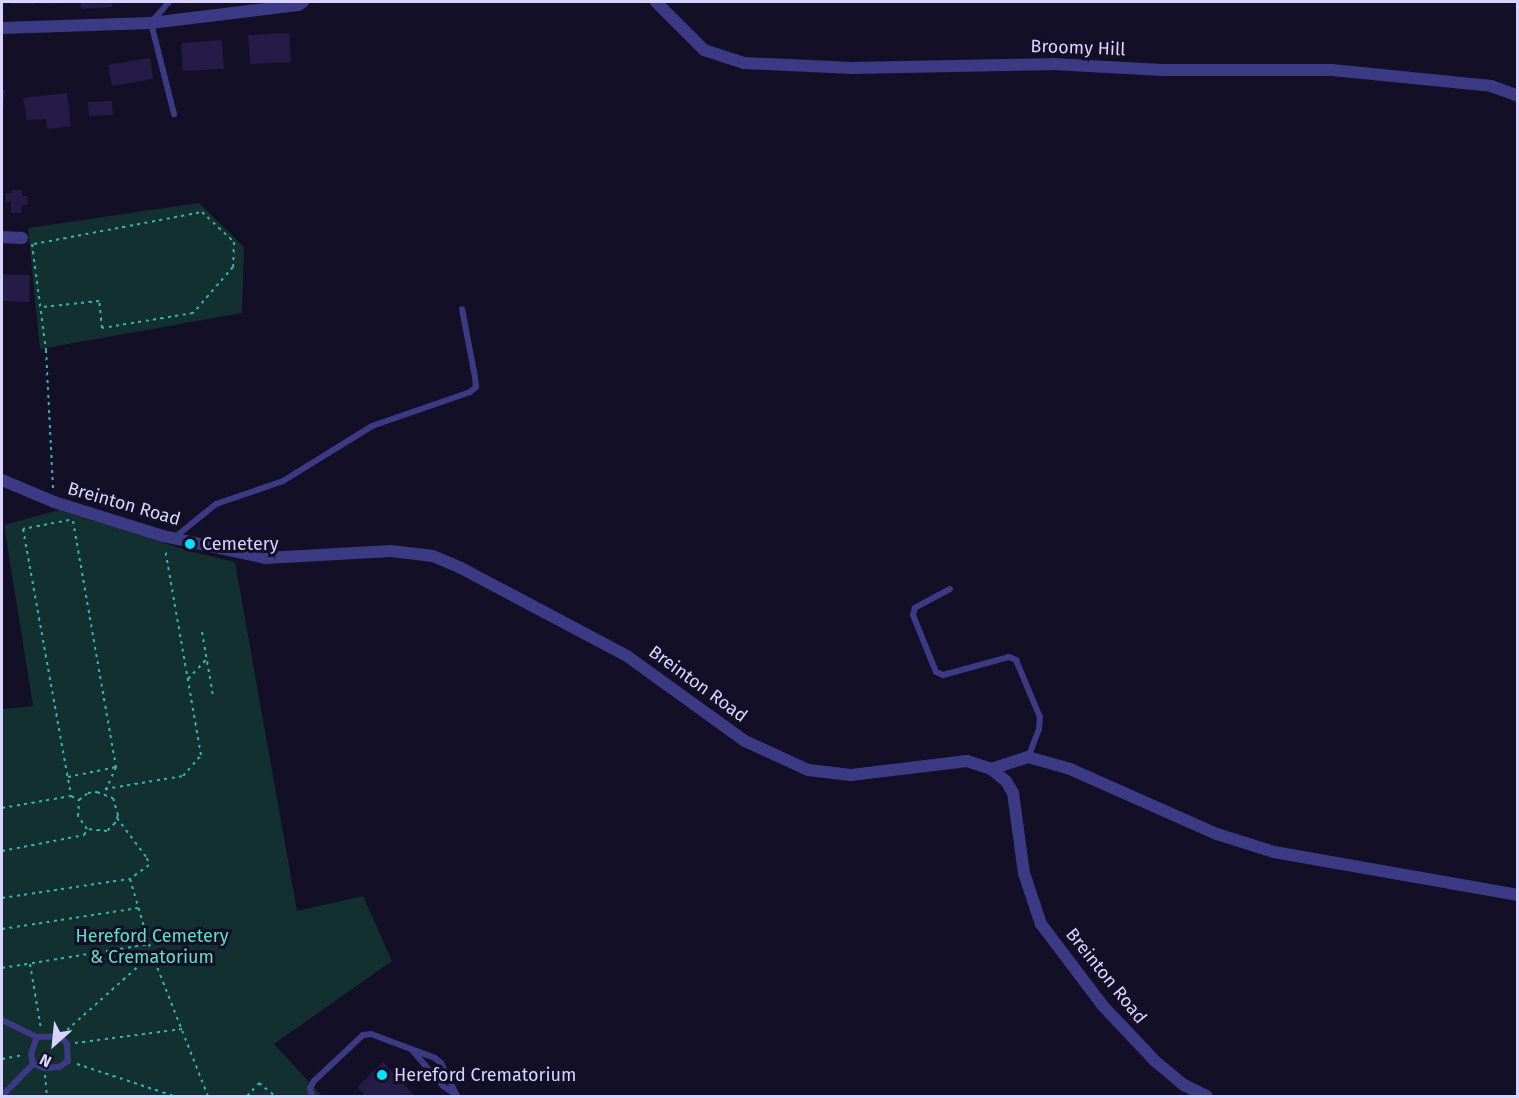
<!DOCTYPE html>
<style>
body{margin:0}
#map{position:relative;width:1519px;height:1098px;overflow:hidden;background:#130f26;font-family:"Fira Sans",sans-serif}
div>[style]{position:absolute}
.green>*{inset:0;background:#12302f}
.building>*{inset:0;background:#241b47}
.path>*{height:2px;margin-top:-1px;transform-origin:0;background:repeating-linear-gradient(90deg,#2fb8b0 0 3px,transparent 0 7.5px)}
.service>*{height:6px;margin:-3px;padding:0 3px;transform-origin:3px;border-radius:3px;background:#3d3a85}
.minor>*{height:12px;margin:-6px;padding:0 6px;transform-origin:6px;border-radius:6px;background:#3d3a85}
.dots>*{width:16px;height:16px;translate:-50% -50%;box-sizing:border-box;border:3px solid #130f26;border-radius:50%}
span{translate:-50% -50%;white-space:nowrap;text-align:center;line-height:1.15;-webkit-text-stroke:6px #130f26;paint-order:stroke}
.street-label{font-size:18px;color:#d9d4ff}
.poi-label{font-size:18px;color:#d9d4ff}
.left{translate:0 -50%;text-align:left}
.park-label{font-size:18px;color:#5fe0c0}
.frame{position:absolute;inset:0;border:3px solid #d9d4ff;pointer-events:none}
.north{position:absolute;left:24px;top:1014px;width:60px;height:60px;-webkit-text-stroke:4px #130f26;paint-order:stroke;rotate:207deg;font-size:16px;font-weight:700;line-height:24px;text-align:center;color:#d9d4ff}
.north::after{content:'';display:block;margin:auto;width:21px;height:27px;background:#d9d4ff;clip-path:polygon(50% 0,100% 100%,50% 72%,0 100%)}
</style>
<div id="map">
<div class="green">
<div style="clip-path:polygon(199px 203px,244px 247px,242px 313px,40px 349px,28px 228px)"></div>
<div style="clip-path:polygon(59px 510px,193px 552px,235px 562px,297px 911px,363px 896px,392px 961px,274px 1044px,322px 1096px,2px 1096px,2px 709px,33px 706px,4px 525px)"></div>
</div>
<div class="building">
<div style="clip-path:polygon(11px 2px,35px 2px,35px 4px,11px 4px)"></div>
<div style="clip-path:polygon(40px 2px,66px 2px,66px 3px,40px 4px)"></div>
<div style="clip-path:polygon(81px 2px,112px 2px,113px 7px,81px 9px)"></div>
<div style="clip-path:polygon(289px 33px,291px 62px,250px 64px,248px 35px)"></div>
<div style="clip-path:polygon(222px 40px,224px 69px,183px 71px,181px 43px)"></div>
<div style="clip-path:polygon(150px 58px,153px 79px,112px 86px,108px 65px)"></div>
<div style="clip-path:polygon(2px 90px,5px 90px,3px 109px,2px 109px)"></div>
<div style="clip-path:polygon(67px 93px,71px 126px,47px 129px,46px 119px,27px 120px,23px 98px)"></div>
<div style="clip-path:polygon(112px 101px,113px 115px,89px 116px,88px 102px)"></div>
<div style="clip-path:polygon(12px 190px,22px 190px,22px 196px,27px 196px,27px 205px,22px 205px,21px 213px,11px 213px,11px 202px,5px 202px,6px 193px,12px 193px)"></div>
<div style="clip-path:polygon(2px 274px,30px 275px,29px 302px,2px 301px)"></div>
<div style="clip-path:polygon(383px 1062px,415px 1096px,365px 1096px,357px 1087px)"></div>
</div>
<div class="path">
<div style="left:32px;top:244px;width:107px;rotate:82.5deg"></div>
<div style="left:46px;top:350px;width:139px;rotate:87.1deg"></div>
<div style="left:34px;top:244px;width:171px;rotate:-10.8deg"></div>
<div style="left:202px;top:212px;width:44px;rotate:43.2deg"></div>
<div style="left:234px;top:242px;width:25px;rotate:92deg"></div>
<div style="left:233px;top:267px;width:61px;rotate:131deg"></div>
<div style="left:193px;top:313px;width:92px;rotate:170.6deg"></div>
<div style="left:102px;top:328px;width:27px;rotate:-96deg"></div>
<div style="left:99px;top:301px;width:57px;rotate:174deg"></div>
<div style="left:69px;top:520px;width:47px;rotate:168.9deg"></div>
<div style="left:23px;top:529px;width:271px;rotate:79.8deg"></div>
<div style="left:73px;top:521px;width:250px;rotate:80.1deg"></div>
<div style="left:116px;top:767px;width:30px;rotate:114deg"></div>
<div style="left:202px;top:632px;width:65px;rotate:80.2deg"></div>
<div style="left:188px;top:679px;width:26px;rotate:-47deg"></div>
<div style="left:68px;top:777px;width:49px;rotate:-11.8deg"></div>
<div style="left:105px;top:789px;width:79px;rotate:-9.5deg"></div>
<div style="left:183px;top:776px;width:28px;rotate:-49deg"></div>
<div style="left:201px;top:755px;width:210px;rotate:-99.9deg"></div>
<div style="left:2px;top:808px;width:70px;rotate:-9.9deg"></div>
<div style="left:71px;top:796px;width:9px;rotate:27deg"></div>
<div style="left:79px;top:800px;width:11px;rotate:-38deg"></div>
<div style="left:88px;top:793px;width:9px;rotate:-6deg"></div>
<div style="left:97px;top:792px;width:17px;rotate:21deg"></div>
<div style="left:113px;top:798px;width:18px;rotate:74deg"></div>
<div style="left:118px;top:815px;width:9px;rotate:111deg"></div>
<div style="left:115px;top:823px;width:11px;rotate:135deg"></div>
<div style="left:107px;top:831px;width:20px;rotate:-174deg"></div>
<div style="left:87px;top:829px;width:16px;rotate:-125deg"></div>
<div style="left:78px;top:816px;width:16px;rotate:-86deg"></div>
<div style="left:117px;top:818px;width:50px;rotate:53.1deg"></div>
<div style="left:147px;top:858px;width:7px;rotate:74deg"></div>
<div style="left:149px;top:865px;width:24px;rotate:144deg"></div>
<div style="left:130px;top:879px;width:78px;rotate:73.7deg"></div>
<div style="left:152px;top:954px;width:153px;rotate:68.5deg"></div>
<div style="left:2px;top:851px;width:84px;rotate:-11deg"></div>
<div style="left:84px;top:835px;width:6px;rotate:-59deg"></div>
<div style="left:2px;top:898px;width:128px;rotate:-8.5deg"></div>
<div style="left:2px;top:929px;width:138px;rotate:-8.8deg"></div>
<div style="left:30px;top:964px;width:66px;rotate:80.4deg"></div>
<div style="left:2px;top:968px;width:150px;rotate:-9.2deg"></div>
<div style="left:67px;top:1030px;width:114px;rotate:-41.8deg"></div>
<div style="left:75px;top:1043px;width:108px;rotate:-7.5deg"></div>
<div style="left:2px;top:1059px;width:20px;rotate:-11deg"></div>
<div style="left:77px;top:1064px;width:102px;rotate:18.3deg"></div>
<div style="left:45px;top:1075px;width:21px;rotate:85deg"></div>
<div style="left:247px;top:1096px;width:18px;rotate:-47deg"></div>
<div style="left:259px;top:1083px;width:21px;rotate:39deg"></div>
</div>
<div class="service">
<div style="left:169px;top:2px;width:28px;rotate:131deg"></div>
<div style="left:151px;top:23px;width:94px;rotate:75.8deg"></div>
<div style="left:174px;top:538px;width:54px;rotate:-39deg"></div>
<div style="left:216px;top:504px;width:71px;rotate:-18.9deg"></div>
<div style="left:283px;top:481px;width:105px;rotate:-31.7deg"></div>
<div style="left:372px;top:426px;width:104px;rotate:-19.1deg"></div>
<div style="left:470px;top:392px;width:8px;rotate:-40deg"></div>
<div style="left:476px;top:387px;width:10px;rotate:-96deg"></div>
<div style="left:475px;top:377px;width:69px;rotate:-100.8deg"></div>
<div style="left:950px;top:589px;width:40px;rotate:152deg"></div>
<div style="left:915px;top:608px;width:7px;rotate:106deg"></div>
<div style="left:913px;top:615px;width:61px;rotate:68deg"></div>
<div style="left:936px;top:672px;width:8px;rotate:23deg"></div>
<div style="left:943px;top:675px;width:68px;rotate:-15.3deg"></div>
<div style="left:1009px;top:657px;width:8px;rotate:23deg"></div>
<div style="left:1016px;top:660px;width:62px;rotate:67.2deg"></div>
<div style="left:1040px;top:717px;width:12px;rotate:95deg"></div>
<div style="left:1039px;top:729px;width:30px;rotate:111deg"></div>
<div style="left:2px;top:1020px;width:39px;rotate:26deg"></div>
<div style="left:60px;top:1036px;width:11px;rotate:49deg"></div>
<div style="left:67px;top:1044px;width:17px;rotate:87deg"></div>
<div style="left:68px;top:1061px;width:11px;rotate:146deg"></div>
<div style="left:59px;top:1067px;width:15px;rotate:176deg"></div>
<div style="left:44px;top:1068px;width:12px;rotate:-160deg"></div>
<div style="left:33px;top:1064px;width:10px;rotate:-101deg"></div>
<div style="left:31px;top:1054px;width:18px;rotate:-71deg"></div>
<div style="left:37px;top:1037px;width:23px;rotate:-2deg"></div>
<div style="left:412px;top:1050px;width:48px;rotate:49.3deg"></div>
<div style="left:443px;top:1086px;width:14px;rotate:34deg"></div>
<div style="left:2px;top:1096px;width:45px;rotate:-45.9deg"></div>
<div style="left:312px;top:1096px;width:8px;rotate:-104deg"></div>
<div style="left:310px;top:1088px;width:8px;rotate:-60deg"></div>
<div style="left:314px;top:1081px;width:67px;rotate:-43.2deg"></div>
<div style="left:363px;top:1035px;width:8px;rotate:-7deg"></div>
<div style="left:371px;top:1034px;width:68px;rotate:20.6deg"></div>
<div style="left:435px;top:1058px;width:8px;rotate:40deg"></div>
<div style="left:441px;top:1063px;width:37px;rotate:64deg"></div>
</div>
<div class="minor">
<div style="left:656px;top:2px;width:68px;rotate:45deg"></div>
<div style="left:704px;top:50px;width:42px;rotate:18deg"></div>
<div style="left:744px;top:63px;width:108px;rotate:2.7deg"></div>
<div style="left:852px;top:68px;width:200px;rotate:-1.1deg"></div>
<div style="left:1052px;top:64px;width:110px;rotate:3.1deg"></div>
<div style="left:1162px;top:70px;width:170px"></div>
<div style="left:1332px;top:70px;width:160px;rotate:5.7deg"></div>
<div style="left:1491px;top:86px;width:29px;rotate:20deg"></div>
<div style="left:2px;top:28px;width:149px;rotate:-1.9deg"></div>
<div style="left:151px;top:23px;width:148px;rotate:-7deg"></div>
<div style="left:298px;top:5px;width:6px;rotate:-31deg"></div>
<div style="left:2px;top:237px;width:20px;rotate:3deg"></div>
<div style="left:2px;top:480px;width:56px;rotate:22.9deg"></div>
<div style="left:54px;top:502px;width:114px;rotate:17.3deg"></div>
<div style="left:163px;top:536px;width:105px;rotate:12.1deg"></div>
<div style="left:266px;top:558px;width:125px;rotate:-3.2deg"></div>
<div style="left:391px;top:551px;width:42px;rotate:6.8deg"></div>
<div style="left:433px;top:556px;width:30px;rotate:23deg"></div>
<div style="left:461px;top:568px;width:188px;rotate:27.9deg"></div>
<div style="left:627px;top:656px;width:145px;rotate:35.8deg"></div>
<div style="left:745px;top:741px;width:69px;rotate:24.7deg"></div>
<div style="left:808px;top:770px;width:43px;rotate:6.6deg"></div>
<div style="left:851px;top:775px;width:117px;rotate:-6.9deg"></div>
<div style="left:967px;top:761px;width:25px;rotate:18deg"></div>
<div style="left:991px;top:769px;width:19px;rotate:39deg"></div>
<div style="left:1006px;top:781px;width:14px;rotate:60deg"></div>
<div style="left:1013px;top:793px;width:81px;rotate:82.2deg"></div>
<div style="left:1024px;top:873px;width:54px;rotate:71.6deg"></div>
<div style="left:1041px;top:924px;width:103px;rotate:52.9deg"></div>
<div style="left:1103px;top:1006px;width:76px;rotate:46.6deg"></div>
<div style="left:1155px;top:1061px;width:38px;rotate:40deg"></div>
<div style="left:1184px;top:1085px;width:25px;rotate:26deg"></div>
<div style="left:991px;top:769px;width:39px;rotate:-18deg"></div>
<div style="left:1028px;top:757px;width:44px;rotate:15.9deg"></div>
<div style="left:1070px;top:769px;width:161px;rotate:23.9deg"></div>
<div style="left:1217px;top:834px;width:60px;rotate:17.5deg"></div>
<div style="left:1274px;top:852px;width:248px;rotate:10deg"></div>
</div>
<div class="dots">
<div style="left:190px;top:544px;background:#00e5ff"></div>
<div style="left:382px;top:1075px;background:#00e5ff"></div>
</div>
<div class="street-label">
<span style="left:1078px;top:48px;rotate:2deg">Broomy Hill</span>
<span style="left:124px;top:504px;rotate:16deg">Breinton Road</span>
<span style="left:698px;top:684px;rotate:36deg">Breinton Road</span>
<span style="left:1106px;top:976px;rotate:51deg">Breinton Road</span>
</div>
<div class="poi-label">
<span class="left" style="left:202px;top:544px">Cemetery</span>
<span class="left" style="left:394px;top:1075px">Hereford Crematorium</span>
</div>
<div class="park-label">
<span style="left:152px;top:947px">Hereford Cemetery<br>&amp; Crematorium</span>
</div>
<div class="frame"></div>
<div class="north">N</div>
</div>
